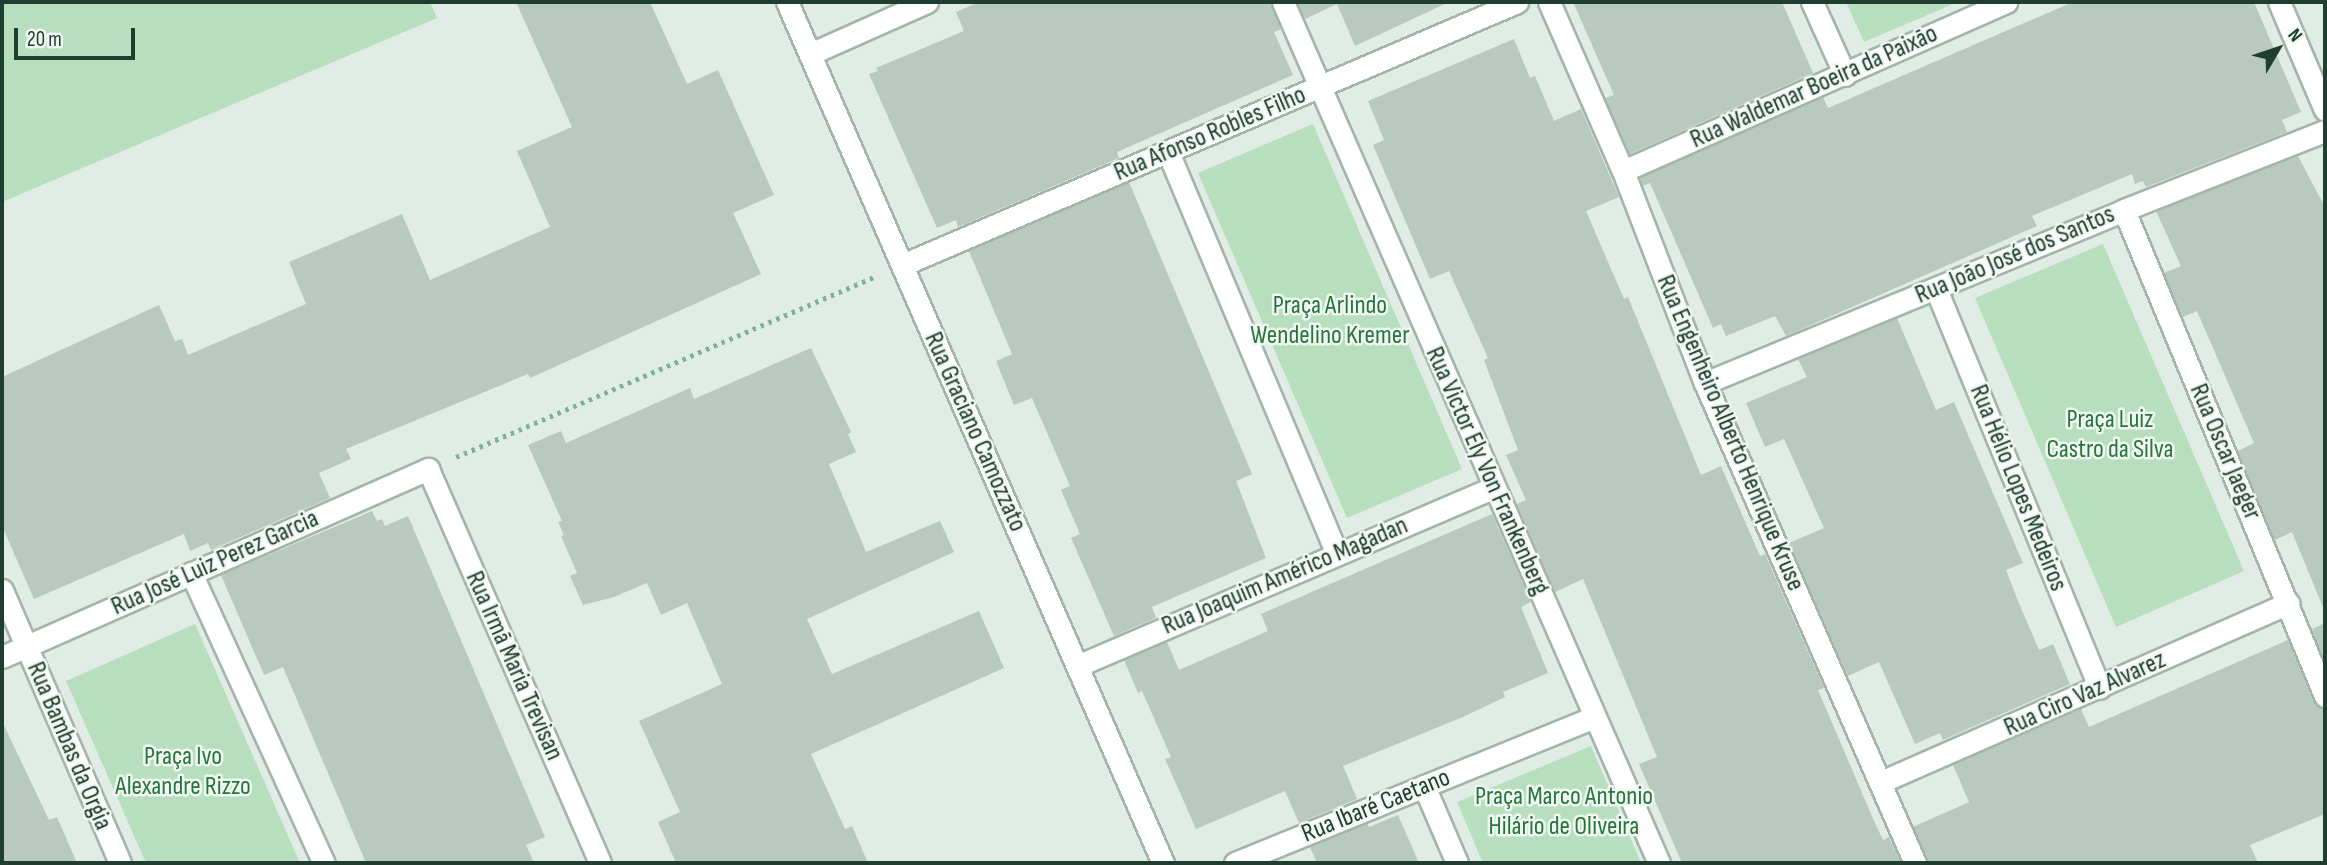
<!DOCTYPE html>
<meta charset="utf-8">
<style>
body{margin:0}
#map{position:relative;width:2327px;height:865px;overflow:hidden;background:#e0ece5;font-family:"Sofia Sans Condensed",sans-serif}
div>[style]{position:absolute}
.green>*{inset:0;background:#b7dfbd}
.building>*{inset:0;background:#b8cac0}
.path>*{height:4.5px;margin-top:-2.25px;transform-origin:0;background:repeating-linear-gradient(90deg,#7eb19b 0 3.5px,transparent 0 8.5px)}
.roads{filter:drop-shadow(2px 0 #a3b4ab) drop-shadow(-2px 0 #a3b4ab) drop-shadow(0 2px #a3b4ab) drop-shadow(0 -2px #a3b4ab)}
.street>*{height:21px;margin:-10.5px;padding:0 10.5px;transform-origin:10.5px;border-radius:10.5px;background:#fff}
.secondary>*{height:21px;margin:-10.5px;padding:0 10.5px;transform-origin:10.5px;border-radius:10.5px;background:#fff}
span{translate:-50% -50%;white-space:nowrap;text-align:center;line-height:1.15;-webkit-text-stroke:5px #f1f8f3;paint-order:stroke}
.street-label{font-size:26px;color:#203d31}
.park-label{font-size:26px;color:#27763c}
.frame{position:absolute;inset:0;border:4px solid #203d31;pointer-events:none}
.north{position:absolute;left:2243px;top:14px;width:70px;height:70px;-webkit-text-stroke:5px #f1f8f3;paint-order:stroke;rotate:51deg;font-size:19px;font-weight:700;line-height:28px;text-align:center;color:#203d31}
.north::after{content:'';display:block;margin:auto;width:24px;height:32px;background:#203d31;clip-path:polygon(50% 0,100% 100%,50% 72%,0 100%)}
.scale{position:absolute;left:14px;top:28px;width:121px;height:32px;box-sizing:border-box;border:4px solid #203d31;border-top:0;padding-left:9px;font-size:21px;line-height:24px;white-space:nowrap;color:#203d31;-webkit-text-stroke:5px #f1f8f3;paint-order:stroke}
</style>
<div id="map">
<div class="green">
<div style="clip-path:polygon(2px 2px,430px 2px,437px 18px,2px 202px)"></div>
<div style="clip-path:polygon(1846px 2px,1958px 2px,1864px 42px)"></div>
<div style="clip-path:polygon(1313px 124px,1462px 469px,1347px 518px,1198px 173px)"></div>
<div style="clip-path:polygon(2103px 244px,2244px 571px,2116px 627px,1975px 298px)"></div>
<div style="clip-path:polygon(195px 624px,300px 863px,146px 863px,66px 681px)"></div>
<div style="clip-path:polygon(1591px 746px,1641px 863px,1483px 863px,1457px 802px)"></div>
</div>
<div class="building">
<div style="clip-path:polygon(516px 2px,650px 2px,687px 84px,718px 70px,774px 195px,733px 213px,761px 274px,530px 378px,528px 374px,346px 449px,351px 459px,319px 473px,330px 498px,211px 550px,208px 543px,190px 551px,184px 534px,34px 599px,2px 526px,2px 377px,159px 305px,175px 341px,182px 339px,188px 355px,306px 304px,289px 262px,402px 214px,430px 280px,550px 227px,517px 151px,572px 127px)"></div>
<div style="clip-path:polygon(979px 2px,1270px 2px,1281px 29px,1274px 32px,1293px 75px,1117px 152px,1119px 158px,958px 227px,956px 220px,937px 228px,869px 74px,878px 71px,876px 68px,964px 31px,956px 12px)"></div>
<div style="clip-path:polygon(1297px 2px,1449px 2px,1355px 46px,1337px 4px,1305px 19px)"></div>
<div style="clip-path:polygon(1573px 2px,1782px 2px,1813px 73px,1630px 154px,1605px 98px,1614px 95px)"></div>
<div style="clip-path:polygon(2073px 2px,2254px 2px,2301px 112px,2282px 120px,2287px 132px,2146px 187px,2143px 181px,2135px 184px,2132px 174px,2032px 216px,2037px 226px,1786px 336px,1775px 316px,1726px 336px,1721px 324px,1713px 328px,1650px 183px,1643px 186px,1640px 178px,1823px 97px,1828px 108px)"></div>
<div style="clip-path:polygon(1514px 39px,1530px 78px,1535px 76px,1554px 121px,1581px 109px,1619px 197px,1586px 211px,1624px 299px,1628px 297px,1701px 475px,1721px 466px,1760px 556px,1765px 554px,1824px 688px,1818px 690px,1874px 821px,1883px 840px,1889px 837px,1901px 863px,1682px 863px,1639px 764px,1657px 757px,1583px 579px,1555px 592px,1517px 504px,1526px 500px,1506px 455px,1518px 450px,1484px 360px,1488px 358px,1449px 271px,1430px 279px,1373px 145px,1384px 140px,1368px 101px)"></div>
<div style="clip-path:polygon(2298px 156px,2325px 207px,2325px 612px,2292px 532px,2275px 540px,2266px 519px,2238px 451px,2254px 443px,2197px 311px,2183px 317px,2164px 273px,2181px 266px,2156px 211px)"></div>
<div style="clip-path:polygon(1129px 182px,1252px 474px,1236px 481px,1266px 558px,1152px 607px,1156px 618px,1114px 636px,1071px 538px,1080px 534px,1061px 490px,1070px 486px,1032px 398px,1014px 405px,996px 361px,1012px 354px,969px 251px)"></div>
<div style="clip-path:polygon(1897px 318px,1936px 410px,1954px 402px,2023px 563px,2006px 570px,2018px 601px,2039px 650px,2053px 644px,2070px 684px,1943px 740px,1940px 733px,1915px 744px,1879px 662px,1848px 676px,1789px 543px,1824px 528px,1784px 439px,1765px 447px,1746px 403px,1807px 377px,1798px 359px)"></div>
<div style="clip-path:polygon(811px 348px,851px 432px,848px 434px,856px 452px,829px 464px,866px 552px,940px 521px,954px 552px,807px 619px,832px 674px,979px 611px,1004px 668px,811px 754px,845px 829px,852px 826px,868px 863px,676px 863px,658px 822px,680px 812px,639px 721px,722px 684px,687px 603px,661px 615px,647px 583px,614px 597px,583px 605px,570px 576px,577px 573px,561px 536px,564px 535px,558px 522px,562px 521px,528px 445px,561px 431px,566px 443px,690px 388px,694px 399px)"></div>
<div style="clip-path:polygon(372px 511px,377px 521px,382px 519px,385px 526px,408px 516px,545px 837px,526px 845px,534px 863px,366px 863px,283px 667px,264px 675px,221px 575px)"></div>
<div style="clip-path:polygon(1492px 514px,1531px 602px,1521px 607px,1548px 673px,1503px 692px,1505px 697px,1463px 717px,1343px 766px,1357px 799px,1299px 823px,1285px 791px,1196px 829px,1165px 759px,1171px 757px,1142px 691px,1138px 693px,1124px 660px,1167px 642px,1179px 670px,1268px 631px,1261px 614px)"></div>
<div style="clip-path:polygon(2325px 623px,2325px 662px,2312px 629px)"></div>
<div style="clip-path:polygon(2288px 640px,2313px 701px,2325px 709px,2325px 814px,2250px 845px,2258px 863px,1928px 863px,1913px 827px,1969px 802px,1953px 765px,2081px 709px,2089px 727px)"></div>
<div style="clip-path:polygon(2px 721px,49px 820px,57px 817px,77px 863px,2px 863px)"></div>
<div style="clip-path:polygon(1398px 815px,1419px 863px,1317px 863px,1310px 847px,1367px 823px,1369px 827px)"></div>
</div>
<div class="path">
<div style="left:456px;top:457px;width:457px;rotate:-23.3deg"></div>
</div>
<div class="roads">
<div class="street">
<div style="left:1283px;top:2px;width:940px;rotate:66.41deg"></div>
<div style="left:1549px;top:2px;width:184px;rotate:66.4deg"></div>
<div style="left:1623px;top:171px;width:227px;rotate:68.9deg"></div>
<div style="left:1705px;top:383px;width:524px;rotate:66.37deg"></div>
<div style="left:1812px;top:2px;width:80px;rotate:65.7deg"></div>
<div style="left:2279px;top:2px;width:117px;rotate:66.9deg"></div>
<div style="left:810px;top:54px;width:128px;rotate:-24deg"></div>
<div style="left:1168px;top:152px;width:436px;rotate:67.2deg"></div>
<div style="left:1623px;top:171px;width:419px;rotate:-23.8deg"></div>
<div style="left:2124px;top:210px;width:526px;rotate:67.53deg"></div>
<div style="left:902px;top:265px;width:669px;rotate:-23.15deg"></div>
<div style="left:1936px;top:289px;width:431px;rotate:67.7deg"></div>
<div style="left:1705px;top:383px;width:453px;rotate:-22.4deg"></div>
<div style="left:2124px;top:210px;width:216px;rotate:-21.5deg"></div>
<div style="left:191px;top:573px;width:319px;rotate:65.4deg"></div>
<div style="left:2px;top:590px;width:297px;rotate:66.6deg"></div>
<div style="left:2px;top:657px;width:466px;rotate:-23.8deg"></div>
<div style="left:428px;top:469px;width:430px;rotate:66.4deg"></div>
<div style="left:1077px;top:666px;width:454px;rotate:-23.2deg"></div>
<div style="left:1881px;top:782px;width:445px;rotate:-23.7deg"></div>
<div style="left:1424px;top:786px;width:84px;rotate:66.8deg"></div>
<div style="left:1235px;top:863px;width:388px;rotate:-22.1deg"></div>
</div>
<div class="secondary">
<div style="left:787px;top:2px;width:940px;rotate:66.41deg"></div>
</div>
</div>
<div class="street-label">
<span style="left:1814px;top:87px;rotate:-24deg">Rua Waldemar Boeira da Paixão</span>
<span style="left:1210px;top:134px;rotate:-23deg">Rua Afonso Robles Filho</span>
<span style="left:2015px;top:255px;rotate:-23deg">Rua João José dos Santos</span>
<span style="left:975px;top:432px;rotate:66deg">Rua Graciano Camozzato</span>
<span style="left:1730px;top:433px;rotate:67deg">Rua Engenheiro Alberto Henrique Kruse</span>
<span style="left:2225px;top:452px;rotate:67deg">Rua Oscar Jaeger</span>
<span style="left:1487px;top:471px;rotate:66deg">Rua Victor Ely Von Frankenberg</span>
<span style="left:2018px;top:488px;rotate:68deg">Rua Hélio Lopes Medeiros</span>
<span style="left:215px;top:563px;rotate:-24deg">Rua José Luiz Perez Garcia</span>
<span style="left:1285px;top:576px;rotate:-23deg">Rua Joaquim Américo Magadan</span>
<span style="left:514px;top:666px;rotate:66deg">Rua Irmã Maria Trevisan</span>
<span style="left:2085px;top:694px;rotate:-24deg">Rua Ciro Vaz Alvarez</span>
<span style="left:69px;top:746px;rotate:67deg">Rua Bambas da Orgia</span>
<span style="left:1376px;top:806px;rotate:-22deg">Rua Ibaré Caetano</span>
</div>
<div class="park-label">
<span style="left:1330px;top:321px">Praça Arlindo<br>Wendelino Kremer</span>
<span style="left:2110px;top:435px">Praça Luiz<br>Castro da Silva</span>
<span style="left:183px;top:772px">Praça Ivo<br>Alexandre Rizzo</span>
<span style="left:1564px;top:812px">Praça Marco Antonio<br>Hilário de Oliveira</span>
</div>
<div class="frame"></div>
<div class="north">N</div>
<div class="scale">20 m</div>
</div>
